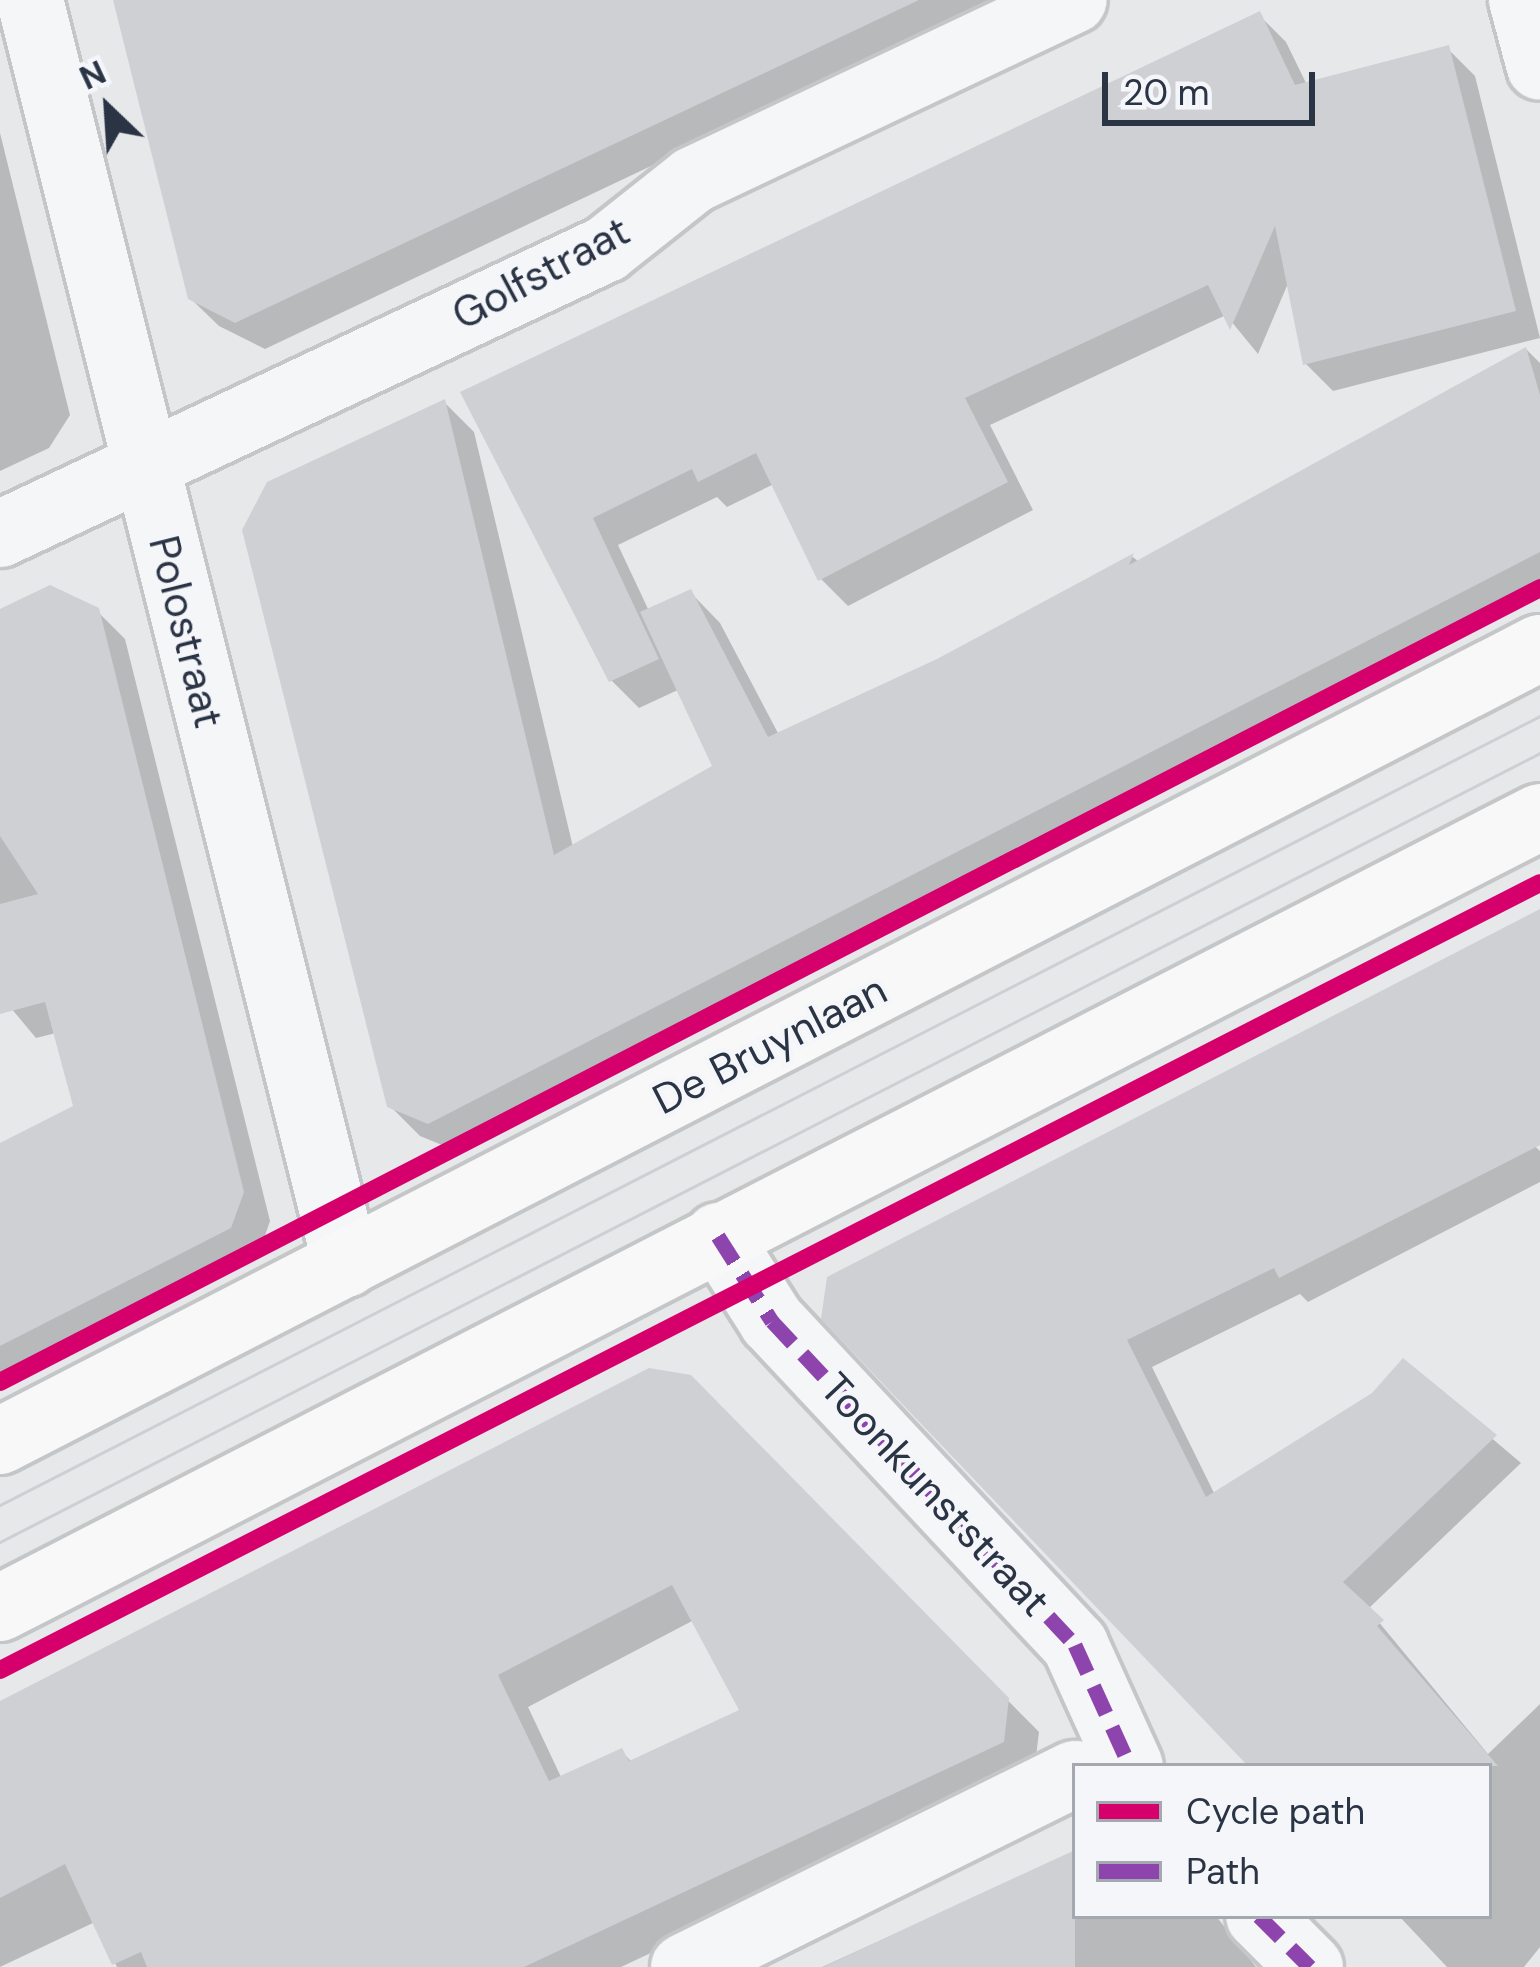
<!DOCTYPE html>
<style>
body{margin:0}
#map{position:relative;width:1540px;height:1967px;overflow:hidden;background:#e6e8ea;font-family:"DM Sans",sans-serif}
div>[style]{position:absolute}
.shadow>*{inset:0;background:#0003}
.building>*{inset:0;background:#ced0d3}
.roads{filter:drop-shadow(3px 0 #c4c6c8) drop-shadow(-3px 0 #c4c6c8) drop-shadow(0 3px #c4c6c8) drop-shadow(0 -3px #c4c6c8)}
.minor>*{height:66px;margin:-33px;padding:0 33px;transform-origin:33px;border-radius:33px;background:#f5f6f7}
.secondary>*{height:66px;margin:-33px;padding:0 33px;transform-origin:33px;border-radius:33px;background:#f8f8f8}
.tram>*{height:3px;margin:-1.5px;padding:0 1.5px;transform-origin:1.5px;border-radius:1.5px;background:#cecfd2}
.quiet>*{height:15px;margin-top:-7.5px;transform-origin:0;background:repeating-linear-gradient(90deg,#8e44ad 0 30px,transparent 0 45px)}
.cycleway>*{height:18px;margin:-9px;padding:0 9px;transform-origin:9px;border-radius:9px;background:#d6006c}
span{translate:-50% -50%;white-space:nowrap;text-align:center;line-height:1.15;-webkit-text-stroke:9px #f4f6f9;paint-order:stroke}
.street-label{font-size:42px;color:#2b3445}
.legend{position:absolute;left:1072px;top:1763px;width:420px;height:156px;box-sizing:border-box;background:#f4f6f9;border:3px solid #a4a8b1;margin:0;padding:15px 21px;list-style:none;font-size:36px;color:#2b3445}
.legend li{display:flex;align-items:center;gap:24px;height:60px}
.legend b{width:60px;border:3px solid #a4a8b1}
.north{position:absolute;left:48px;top:48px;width:120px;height:120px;-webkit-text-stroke:9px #f4f6f9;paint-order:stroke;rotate:335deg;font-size:33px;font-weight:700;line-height:48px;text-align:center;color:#2b3445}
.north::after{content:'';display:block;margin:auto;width:42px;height:54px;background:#2b3445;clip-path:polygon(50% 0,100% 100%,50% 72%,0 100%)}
.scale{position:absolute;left:1102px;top:72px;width:213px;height:54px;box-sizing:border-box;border:6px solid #2b3445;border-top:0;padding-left:15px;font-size:36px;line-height:42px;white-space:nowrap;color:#2b3445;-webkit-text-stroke:9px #f4f6f9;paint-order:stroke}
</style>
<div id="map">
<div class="shadow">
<div style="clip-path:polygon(115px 0,1001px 0,265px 349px,219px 326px,190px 298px)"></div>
<div style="clip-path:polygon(1259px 15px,1286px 42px,1307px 85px,1448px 49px,1475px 76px,1540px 338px,1333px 391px,1306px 364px,1289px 281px,1258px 354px,1226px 315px,990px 425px,1033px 510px,848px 606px,821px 579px,774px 484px,727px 507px,717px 497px,618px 545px,649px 611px,691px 593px,720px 623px,779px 735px,938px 662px,1133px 557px,1140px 563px,1527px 350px,1540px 363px,1540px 596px,459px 1152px,420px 1136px,390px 1106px,444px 402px,474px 432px,573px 847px,716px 768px,680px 689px,639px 708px,612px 681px,464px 393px)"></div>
<div style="clip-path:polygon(0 133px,70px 415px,49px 448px,0 471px)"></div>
<div style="clip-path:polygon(97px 611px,125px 639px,270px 1221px,258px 1256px,0 1386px,0 1150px,76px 1107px,56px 1033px,36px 1038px,0 995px,0 612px)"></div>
<div style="clip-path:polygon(1540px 913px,1540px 1132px,1526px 1138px,1540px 1151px,1540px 1182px,1308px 1302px,1300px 1294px,1152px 1367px,1215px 1495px,1374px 1395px,1403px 1363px,1521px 1463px,1368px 1609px,1488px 1754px,1540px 1704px,1540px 1947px,1524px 1967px,1447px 1967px,1399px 1916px,1489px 1916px,1489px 1766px,1255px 1766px,824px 1318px)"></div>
<div style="clip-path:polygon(evenodd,689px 1377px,1039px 1732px,1034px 1773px,621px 1967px,117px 1967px,95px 1922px,0 1967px,0 1706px,689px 1377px,694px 1620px,743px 1711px,633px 1763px,621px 1751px,562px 1779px,528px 1707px,694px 1620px)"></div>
<div style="clip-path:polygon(1075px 1852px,1075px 1916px,1216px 1916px,1256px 1967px,822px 1967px)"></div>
</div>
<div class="building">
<div style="clip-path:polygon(113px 0,919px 0,235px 323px,188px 299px)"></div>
<div style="clip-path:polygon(1260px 11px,1295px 85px,1449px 45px,1516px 311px,1303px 365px,1275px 226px,1230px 330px,1208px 285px,965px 398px,1008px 482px,818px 581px,756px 453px,698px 482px,692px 469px,593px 518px,659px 659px,609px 682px,460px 392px)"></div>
<div style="clip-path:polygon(1526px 347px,1540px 395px,1540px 552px,428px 1124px,387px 1107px,242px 530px,267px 482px,445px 399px,554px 855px,712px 766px,640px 612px,691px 589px,768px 737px,937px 659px,1134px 553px,1129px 565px)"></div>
<div style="clip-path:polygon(50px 585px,99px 608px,244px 1192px,231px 1228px,0 1346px,0 1143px,73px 1106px,45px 1002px,0 1014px,0 904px,38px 894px,0 836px,0 609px)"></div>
<div style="clip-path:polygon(1540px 909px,1540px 1145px,1279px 1278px,1274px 1268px,1127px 1340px,1206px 1497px,1372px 1393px,1403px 1358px,1497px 1435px,1343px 1582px,1384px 1620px,1377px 1626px,1498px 1766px,1248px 1766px,821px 1319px,827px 1277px)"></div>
<div style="clip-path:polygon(evenodd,649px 1368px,691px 1375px,1009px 1698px,1004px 1742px,524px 1967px,147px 1967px,141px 1952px,112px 1965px,65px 1864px,0 1898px,0 1701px,649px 1368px,672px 1585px,739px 1710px,629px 1761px,622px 1748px,549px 1781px,498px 1675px,672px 1585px)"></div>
<div style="clip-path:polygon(1075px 1850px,1075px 1967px,823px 1967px,960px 1903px)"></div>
</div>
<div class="roads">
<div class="minor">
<div style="left:30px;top:0;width:1303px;rotate:75.96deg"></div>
<div style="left:1522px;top:0;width:69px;rotate:75deg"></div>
<div style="left:0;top:534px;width:670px;rotate:-25.19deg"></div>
<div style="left:606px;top:249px;width:111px;rotate:-38.4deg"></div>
<div style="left:693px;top:180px;width:421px;rotate:-25.3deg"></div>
<div style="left:718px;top:1236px;width:101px;rotate:57.6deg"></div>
<div style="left:772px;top:1321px;width:444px;rotate:46.9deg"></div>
<div style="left:1075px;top:1645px;width:133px;rotate:65.6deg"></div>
<div style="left:1259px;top:1916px;width:72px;rotate:45deg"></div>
<div style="left:684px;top:1967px;width:436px;rotate:-26.3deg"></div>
</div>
<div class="secondary">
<div style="left:0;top:1441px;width:1732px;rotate:-27.25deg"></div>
<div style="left:0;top:1608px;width:1731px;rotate:-27.19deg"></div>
</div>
</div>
<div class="tram">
<div style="left:0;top:1505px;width:1730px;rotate:-27.13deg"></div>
<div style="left:0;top:1542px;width:1730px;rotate:-27.13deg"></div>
</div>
<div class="quiet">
<div style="left:718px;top:1236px;width:101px;rotate:57.6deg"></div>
<div style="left:772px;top:1321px;width:444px;rotate:46.9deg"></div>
<div style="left:1075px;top:1645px;width:133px;rotate:65.6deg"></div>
<div style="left:1259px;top:1916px;width:72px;rotate:45deg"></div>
</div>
<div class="cycleway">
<div style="left:0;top:1382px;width:1733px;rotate:-27.27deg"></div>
<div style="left:0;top:1670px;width:1729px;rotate:-27.07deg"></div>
</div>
<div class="street-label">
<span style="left:541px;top:273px;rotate:-28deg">Golfstraat</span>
<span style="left:186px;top:632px;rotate:76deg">Polostraat</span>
<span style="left:770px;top:1045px;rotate:-27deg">De Bruynlaan</span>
<span style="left:935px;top:1495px;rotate:47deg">Toonkunststraat</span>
</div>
<ul class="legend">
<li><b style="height:15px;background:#d6006c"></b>Cycle path</li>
<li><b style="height:15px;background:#8e44ad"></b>Path</li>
</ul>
<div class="north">N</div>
<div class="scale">20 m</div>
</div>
